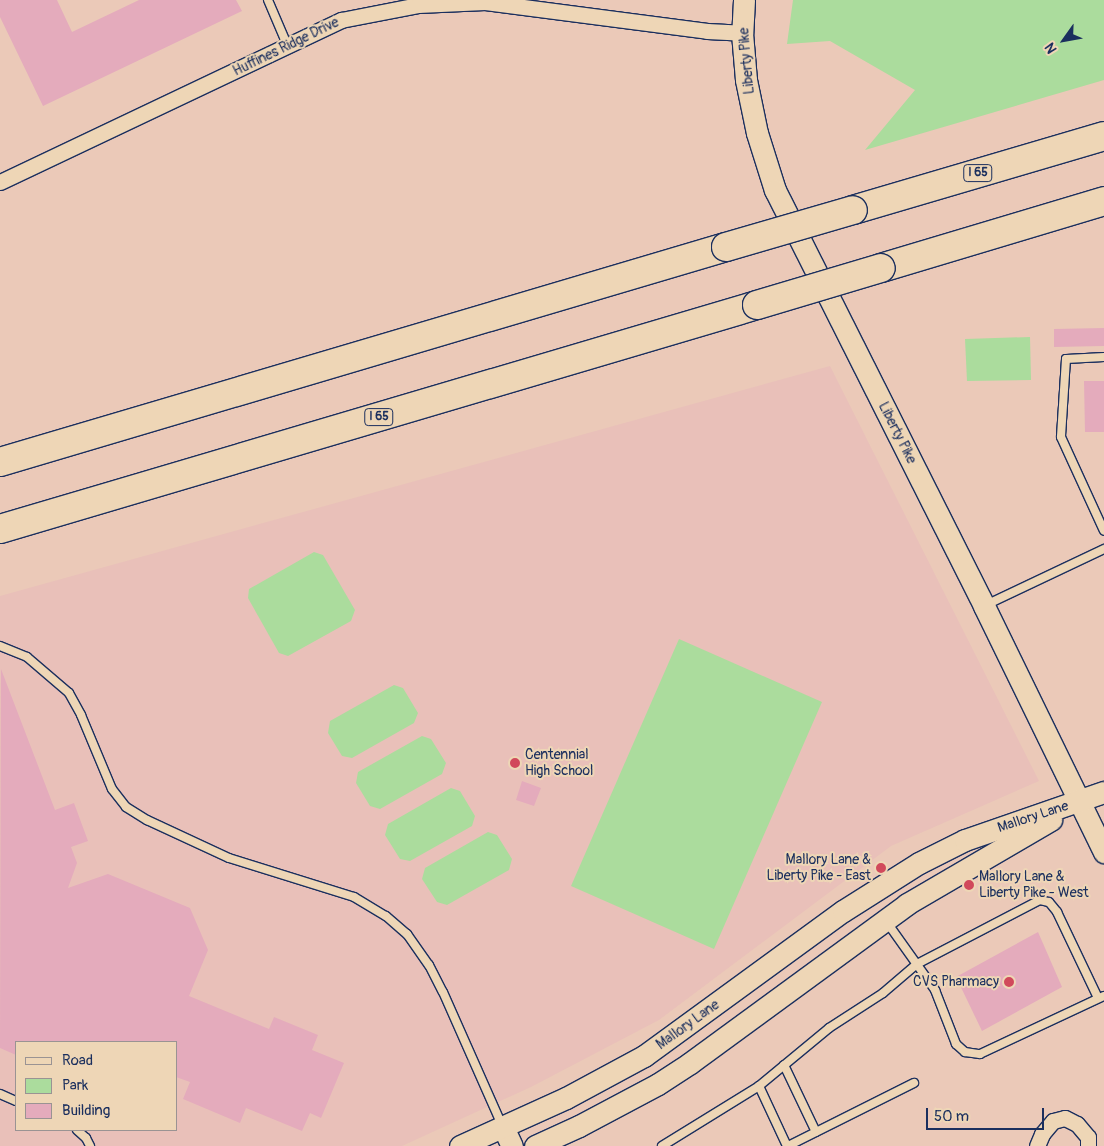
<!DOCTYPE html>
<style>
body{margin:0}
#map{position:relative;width:1104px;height:1146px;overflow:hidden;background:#ebc9b8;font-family:Pangolin,sans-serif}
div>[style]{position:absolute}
.built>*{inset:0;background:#e9c0b9}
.green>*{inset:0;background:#abdc9d}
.building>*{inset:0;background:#e4abbc}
.roads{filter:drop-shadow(1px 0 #1b2f5e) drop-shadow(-1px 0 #1b2f5e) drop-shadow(0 1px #1b2f5e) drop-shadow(0 -1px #1b2f5e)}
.lane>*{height:8px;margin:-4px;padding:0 4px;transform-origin:4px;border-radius:4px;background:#eed6b6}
.street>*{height:15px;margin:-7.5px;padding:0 7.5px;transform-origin:7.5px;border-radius:7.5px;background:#eed6b6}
.secondary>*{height:21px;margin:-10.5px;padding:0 10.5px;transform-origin:10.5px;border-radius:10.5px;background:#eed6b6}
.highway>*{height:28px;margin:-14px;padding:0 14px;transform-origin:14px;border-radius:14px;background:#eed6b6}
.bridges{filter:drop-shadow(1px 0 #1b2f5e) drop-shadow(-1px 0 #1b2f5e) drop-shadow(0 1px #1b2f5e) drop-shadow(0 -1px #1b2f5e)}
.highway-bridge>*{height:28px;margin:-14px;padding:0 14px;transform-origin:14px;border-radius:14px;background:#eed6b6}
.dots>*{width:14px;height:14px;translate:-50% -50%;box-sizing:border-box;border:2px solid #eed6b6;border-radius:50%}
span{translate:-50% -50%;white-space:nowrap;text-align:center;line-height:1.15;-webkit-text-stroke:4px #eed6b6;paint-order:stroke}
.shield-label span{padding:1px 4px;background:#eed6b6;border:1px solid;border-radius:4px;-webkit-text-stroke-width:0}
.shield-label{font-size:12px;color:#1b2f5e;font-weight:700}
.street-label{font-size:14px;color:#1b2f5e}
.poi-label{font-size:14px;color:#1b2f5e}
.left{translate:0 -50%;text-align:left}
.right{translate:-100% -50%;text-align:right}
.legend{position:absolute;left:15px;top:1041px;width:162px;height:90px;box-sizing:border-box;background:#eed6b6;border:1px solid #9a9393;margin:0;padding:6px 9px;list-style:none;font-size:15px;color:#1b2f5e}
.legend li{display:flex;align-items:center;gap:10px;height:25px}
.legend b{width:25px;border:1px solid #9a9393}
.north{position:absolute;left:1039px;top:15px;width:50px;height:50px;-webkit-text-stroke:4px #eed6b6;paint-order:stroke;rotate:238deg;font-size:14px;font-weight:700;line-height:20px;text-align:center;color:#1b2f5e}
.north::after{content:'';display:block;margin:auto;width:18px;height:22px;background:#1b2f5e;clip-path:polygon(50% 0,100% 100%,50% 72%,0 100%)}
.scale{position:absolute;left:926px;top:1108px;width:118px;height:22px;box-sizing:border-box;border:2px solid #1b2f5e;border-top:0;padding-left:6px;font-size:15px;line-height:18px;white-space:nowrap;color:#1b2f5e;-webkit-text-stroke:4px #eed6b6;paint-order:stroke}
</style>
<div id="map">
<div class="built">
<div style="clip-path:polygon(evenodd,830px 366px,1039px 781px,891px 846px,659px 1020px,531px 1087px,402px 1146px,0 1146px,0 596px,830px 366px,16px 1042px,176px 1042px,176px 1130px,16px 1130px,16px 1042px)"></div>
</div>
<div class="green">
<div style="clip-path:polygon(793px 0,1104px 0,1104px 80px,865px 150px,915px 90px,830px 41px,787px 44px)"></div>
<div style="clip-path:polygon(1030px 337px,1031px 380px,967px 381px,965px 339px)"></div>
<div style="clip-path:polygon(314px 552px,323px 555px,355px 610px,351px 621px,288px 656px,279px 653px,248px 598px,249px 589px)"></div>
<div style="clip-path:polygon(679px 639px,822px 702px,714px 949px,571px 886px)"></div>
<div style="clip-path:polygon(394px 685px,403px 688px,418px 713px,414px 723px,352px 758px,342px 756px,328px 733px,330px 721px)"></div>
<div style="clip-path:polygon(422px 736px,431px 739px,446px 763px,442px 774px,380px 809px,370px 806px,356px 783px,358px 772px)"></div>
<div style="clip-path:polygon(451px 788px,460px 791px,475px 816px,472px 826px,410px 861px,400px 859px,385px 835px,388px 824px)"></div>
<div style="clip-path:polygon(488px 832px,497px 835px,512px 859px,509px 870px,447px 905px,437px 902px,422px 879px,425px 868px)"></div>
</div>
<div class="building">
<div style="clip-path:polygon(0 0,57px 0,72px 32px,139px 0,236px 0,242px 11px,43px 106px,0 17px)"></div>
<div style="clip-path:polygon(1104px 328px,1104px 346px,1054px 347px,1054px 329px)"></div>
<div style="clip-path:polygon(1084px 381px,1104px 381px,1104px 432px,1085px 432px)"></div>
<div style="clip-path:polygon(1px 669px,55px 810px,74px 803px,88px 841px,71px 847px,77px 863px,68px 888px,108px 874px,190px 908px,208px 950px,189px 996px,269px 1029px,274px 1017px,318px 1035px,312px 1050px,344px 1063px,321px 1118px,310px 1113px,302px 1131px,246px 1108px,240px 1123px,183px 1099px,190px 1082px,176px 1077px,176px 1042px,16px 1042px,16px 1055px,0 1048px)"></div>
<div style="clip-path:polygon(522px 781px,541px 788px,534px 806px,516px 800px)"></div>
<div style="clip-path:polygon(1038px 932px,1062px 987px,982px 1031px,956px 977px)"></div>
</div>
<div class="roads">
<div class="lane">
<div style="left:268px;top:0;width:51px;rotate:66.9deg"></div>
<div style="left:1104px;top:357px;width:38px;rotate:177deg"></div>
<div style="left:1066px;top:359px;width:78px;rotate:93.7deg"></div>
<div style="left:1061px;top:437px;width:103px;rotate:65.4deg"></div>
<div style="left:986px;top:605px;width:131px;rotate:-25.4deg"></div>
<div style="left:0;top:646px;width:29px;rotate:22deg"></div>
<div style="left:27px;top:657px;width:55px;rotate:40.6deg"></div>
<div style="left:69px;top:693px;width:25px;rotate:61deg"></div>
<div style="left:81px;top:715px;width:80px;rotate:67.3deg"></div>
<div style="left:112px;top:789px;width:23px;rotate:52deg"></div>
<div style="left:126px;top:807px;width:25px;rotate:32deg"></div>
<div style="left:147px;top:820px;width:90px;rotate:24.9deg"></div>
<div style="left:229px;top:858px;width:131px;rotate:17.3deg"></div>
<div style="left:354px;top:897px;width:37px;rotate:31deg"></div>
<div style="left:386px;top:916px;width:28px;rotate:41deg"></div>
<div style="left:407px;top:934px;width:38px;rotate:55deg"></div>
<div style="left:429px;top:965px;width:30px;rotate:63deg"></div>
<div style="left:443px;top:992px;width:145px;rotate:66.1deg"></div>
<div style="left:886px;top:921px;width:85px;rotate:54.6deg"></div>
<div style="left:935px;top:990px;width:58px;rotate:68.7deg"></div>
<div style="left:956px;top:1044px;width:12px;rotate:42deg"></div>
<div style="left:965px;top:1052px;width:15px;rotate:8deg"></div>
<div style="left:980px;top:1054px;width:137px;rotate:-25.1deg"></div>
<div style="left:784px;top:1065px;width:74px;rotate:64.5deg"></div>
<div style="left:759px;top:1086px;width:66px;rotate:65deg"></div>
<div style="left:0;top:1094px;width:17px;rotate:24deg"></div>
<div style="left:77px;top:1130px;width:12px;rotate:42deg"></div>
<div style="left:86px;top:1138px;width:9px;rotate:63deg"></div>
<div style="left:662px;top:1146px;width:114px;rotate:-31.7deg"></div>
<div style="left:759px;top:1086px;width:91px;rotate:-39.6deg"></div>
<div style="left:829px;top:1028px;width:64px;rotate:-32.9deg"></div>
<div style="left:883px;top:993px;width:45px;rotate:-40.5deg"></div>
<div style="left:917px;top:964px;width:139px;rotate:-27.5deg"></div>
<div style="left:1040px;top:900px;width:9px;rotate:13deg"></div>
<div style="left:1049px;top:902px;width:13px;rotate:51deg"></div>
<div style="left:1057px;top:912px;width:95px;rotate:64.5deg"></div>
<div style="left:788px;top:1146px;width:141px;rotate:-26.6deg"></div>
</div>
<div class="street">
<div style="left:0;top:182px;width:378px;rotate:-25.4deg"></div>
<div style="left:341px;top:20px;width:78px;rotate:-11deg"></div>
<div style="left:418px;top:5px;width:67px;rotate:-2.6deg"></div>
<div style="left:485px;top:2px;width:224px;rotate:7.4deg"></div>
<div style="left:707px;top:31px;width:35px;rotate:3deg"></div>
<div style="left:1037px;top:1146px;width:13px;rotate:-67deg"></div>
<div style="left:1042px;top:1134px;width:17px;rotate:-50deg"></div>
<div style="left:1053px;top:1121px;width:12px;rotate:-14deg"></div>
<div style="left:1065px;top:1118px;width:13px;rotate:27deg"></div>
<div style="left:1077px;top:1124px;width:17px;rotate:50deg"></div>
<div style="left:1088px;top:1137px;width:9px;rotate:90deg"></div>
</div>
<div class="secondary">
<div style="left:744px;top:0;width:33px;rotate:93deg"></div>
<div style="left:742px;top:33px;width:47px;rotate:85.1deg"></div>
<div style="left:746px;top:80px;width:54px;rotate:78.3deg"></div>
<div style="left:757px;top:133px;width:60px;rotate:72.5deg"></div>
<div style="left:775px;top:190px;width:466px;rotate:63.3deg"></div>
<div style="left:984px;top:606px;width:274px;rotate:64deg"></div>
<div style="left:503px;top:1127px;width:21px;rotate:65deg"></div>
<div style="left:460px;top:1146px;width:116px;rotate:-24.4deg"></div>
<div style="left:566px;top:1098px;width:89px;rotate:-28.3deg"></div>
<div style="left:644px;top:1056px;width:246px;rotate:-36.1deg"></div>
<div style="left:843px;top:911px;width:90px;rotate:-32.3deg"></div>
<div style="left:919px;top:863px;width:51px;rotate:-26.6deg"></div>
<div style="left:965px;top:840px;width:147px;rotate:-19.1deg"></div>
<div style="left:535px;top:1146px;width:48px;rotate:-24.4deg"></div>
<div style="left:579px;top:1126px;width:89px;rotate:-28deg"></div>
<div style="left:658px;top:1084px;width:38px;rotate:-33deg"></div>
<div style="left:690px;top:1063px;width:269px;rotate:-36.2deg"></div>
<div style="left:907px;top:904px;width:167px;rotate:-30.3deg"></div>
</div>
<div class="highway">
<div style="left:853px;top:210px;width:262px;rotate:-16.4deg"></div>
<div style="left:881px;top:268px;width:233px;rotate:-16.7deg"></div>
<div style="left:0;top:462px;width:757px;rotate:-16.5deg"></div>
<div style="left:0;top:529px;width:789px;rotate:-16.48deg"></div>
</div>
</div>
<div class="bridges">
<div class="highway-bridge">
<div style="left:726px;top:247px;width:132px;rotate:-16.2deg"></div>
<div style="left:757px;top:305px;width:129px;rotate:-16.6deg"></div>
</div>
</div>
<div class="dots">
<div style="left:515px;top:763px;background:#d1495b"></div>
<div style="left:881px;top:868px;background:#d1495b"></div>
<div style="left:969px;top:885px;background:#d1495b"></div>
<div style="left:1009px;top:982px;background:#d1495b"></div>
</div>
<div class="shield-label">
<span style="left:978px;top:173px">I 65</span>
<span style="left:379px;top:417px">I 65</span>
</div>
<div class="street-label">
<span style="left:286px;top:47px;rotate:-26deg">Huffines Ridge Drive</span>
<span style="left:747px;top:61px;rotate:-95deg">Liberty Pike</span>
<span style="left:897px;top:433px;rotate:63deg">Liberty Pike</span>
<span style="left:1033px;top:817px;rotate:-18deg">Mallory Lane</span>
<span style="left:688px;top:1025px;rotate:-36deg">Mallory Lane</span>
</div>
<div class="poi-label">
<span class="left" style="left:525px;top:763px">Centennial<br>High School</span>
<span class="right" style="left:871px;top:868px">Mallory Lane &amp;<br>Liberty Pike - East</span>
<span class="left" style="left:979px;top:885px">Mallory Lane &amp;<br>Liberty Pike - West</span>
<span class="right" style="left:999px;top:982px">CVS Pharmacy</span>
</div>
<ul class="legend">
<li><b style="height:6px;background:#eed6b6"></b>Road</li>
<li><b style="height:14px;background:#abdc9d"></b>Park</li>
<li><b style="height:14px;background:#e4abbc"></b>Building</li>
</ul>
<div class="north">N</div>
<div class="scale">50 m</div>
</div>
